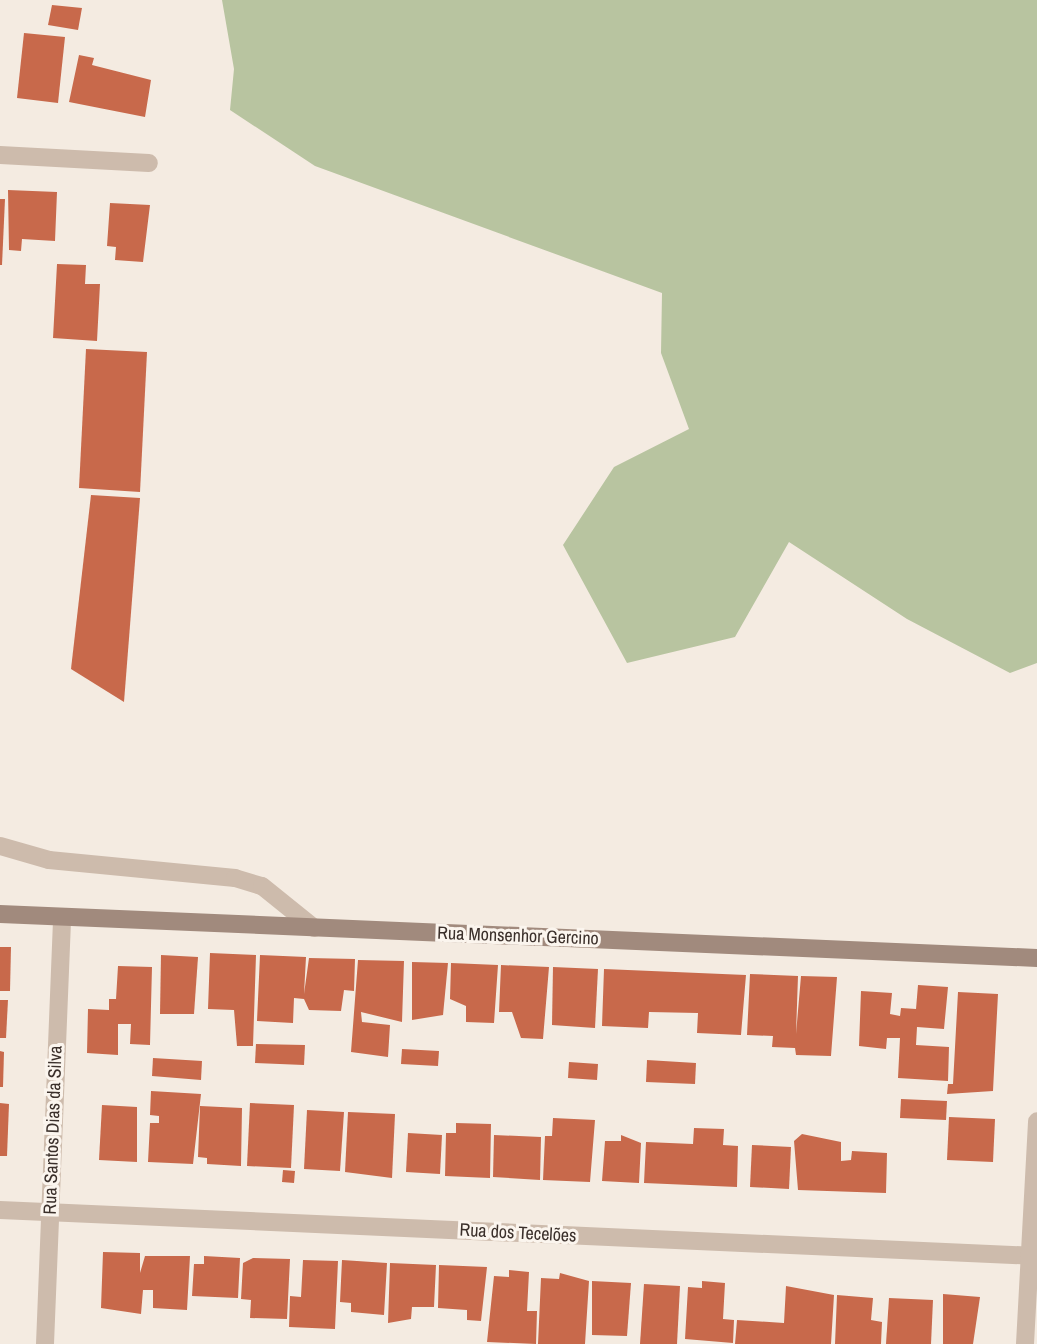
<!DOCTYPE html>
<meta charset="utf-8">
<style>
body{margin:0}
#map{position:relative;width:1037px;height:1344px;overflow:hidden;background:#f4ebe1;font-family:"Archivo Narrow",sans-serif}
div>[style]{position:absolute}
.green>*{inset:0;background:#b8c4a0}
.building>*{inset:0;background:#c8694b}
.minor>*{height:18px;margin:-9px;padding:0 9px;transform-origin:9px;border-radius:9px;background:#cdbbac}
.secondary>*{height:18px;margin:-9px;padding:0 9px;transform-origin:9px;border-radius:9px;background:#a18a7d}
span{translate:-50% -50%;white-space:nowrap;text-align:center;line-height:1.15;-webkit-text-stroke:6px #fbf5ee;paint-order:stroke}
.street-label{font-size:18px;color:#3b302b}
</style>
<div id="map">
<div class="green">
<div style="clip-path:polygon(222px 0,1037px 0,1037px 663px,1010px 673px,907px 619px,789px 542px,735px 637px,627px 663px,563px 545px,614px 467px,689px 429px,661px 353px,662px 293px,315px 166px,230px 110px,234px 69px)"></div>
</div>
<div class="building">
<div style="clip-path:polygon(52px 5px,82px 8px,78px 30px,48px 25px)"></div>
<div style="clip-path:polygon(24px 33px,65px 37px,58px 103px,17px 98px)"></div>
<div style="clip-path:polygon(79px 55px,94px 58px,92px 65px,151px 80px,145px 117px,69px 102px)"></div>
<div style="clip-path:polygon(8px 190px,57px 192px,55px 241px,22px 239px,21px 251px,9px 250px)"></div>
<div style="clip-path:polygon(0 199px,5px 199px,2px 265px,0 265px)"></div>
<div style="clip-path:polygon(110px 203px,150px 205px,143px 262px,115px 260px,116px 247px,107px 246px)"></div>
<div style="clip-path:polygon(57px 264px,86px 265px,85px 284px,100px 284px,97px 341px,53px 338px)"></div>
<div style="clip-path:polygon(86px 349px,147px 352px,140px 492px,79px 488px)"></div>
<div style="clip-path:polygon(91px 495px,140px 498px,124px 702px,71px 669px)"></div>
<div style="clip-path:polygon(0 947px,11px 947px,10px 991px,0 991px)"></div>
<div style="clip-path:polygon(210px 953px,256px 955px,253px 1046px,237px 1046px,234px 1010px,208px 1009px)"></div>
<div style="clip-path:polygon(161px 955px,198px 957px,194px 1014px,160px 1014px)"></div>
<div style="clip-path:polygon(260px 955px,306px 957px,304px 994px,309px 958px,355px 959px,354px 991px,344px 990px,341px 1011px,309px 1010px,304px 999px,294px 998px,293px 1023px,257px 1021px)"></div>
<div style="clip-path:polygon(358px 960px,404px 961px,402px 1022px,361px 1012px,362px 1022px,390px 1025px,388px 1057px,351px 1052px)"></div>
<div style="clip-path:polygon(412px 962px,448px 963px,443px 1015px,412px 1020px)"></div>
<div style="clip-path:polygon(451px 963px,498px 965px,494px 1023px,466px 1022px,466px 1006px,450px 999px)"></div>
<div style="clip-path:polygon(501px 965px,549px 967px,543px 1039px,521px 1038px,512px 1012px,499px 1012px)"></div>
<div style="clip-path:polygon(118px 966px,152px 967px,150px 1045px,130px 1044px,131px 1024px,118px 1024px,118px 1055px,87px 1053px,88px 1009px,109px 1010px,109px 999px,116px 999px)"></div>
<div style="clip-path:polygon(553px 967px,598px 969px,595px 1028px,552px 1025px)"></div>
<div style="clip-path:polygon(604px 969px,746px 975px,741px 1035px,697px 1033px,698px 1013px,649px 1012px,648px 1028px,602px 1026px)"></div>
<div style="clip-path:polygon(750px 974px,798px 976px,796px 1034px,801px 976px,837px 977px,831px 1056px,796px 1055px,795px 1048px,772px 1047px,773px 1036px,747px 1035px)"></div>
<div style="clip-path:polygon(918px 985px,948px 987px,944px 1029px,917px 1027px,916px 1045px,949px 1047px,948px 1081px,898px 1078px,900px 1038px,887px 1038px,886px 1049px,859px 1046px,861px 991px,892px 993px,890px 1014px,900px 1016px,901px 1008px,916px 1009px)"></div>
<div style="clip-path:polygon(958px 992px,998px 994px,993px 1091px,947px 1094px,948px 1084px,953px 1084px)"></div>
<div style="clip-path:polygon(0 1000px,8px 1000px,6px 1038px,0 1038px)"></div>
<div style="clip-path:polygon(256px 1044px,305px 1045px,304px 1065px,255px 1063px)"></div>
<div style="clip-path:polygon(402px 1049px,439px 1051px,438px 1066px,401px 1064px)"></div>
<div style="clip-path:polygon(0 1051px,4px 1052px,3px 1087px,0 1087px)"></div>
<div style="clip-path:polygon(153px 1058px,202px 1061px,201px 1080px,152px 1076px)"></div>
<div style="clip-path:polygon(647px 1060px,696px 1063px,695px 1084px,646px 1082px)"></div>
<div style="clip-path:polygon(569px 1062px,598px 1064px,597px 1080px,568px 1078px)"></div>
<div style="clip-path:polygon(151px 1091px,201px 1094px,193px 1164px,148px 1162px,150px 1123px,159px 1123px,159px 1116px,150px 1115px)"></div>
<div style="clip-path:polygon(901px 1099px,947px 1101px,946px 1120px,900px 1118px)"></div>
<div style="clip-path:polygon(0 1103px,9px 1104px,7px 1156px,0 1156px)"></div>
<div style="clip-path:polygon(250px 1103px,294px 1105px,291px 1168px,247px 1166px)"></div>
<div style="clip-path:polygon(102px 1105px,137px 1107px,137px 1162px,99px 1160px)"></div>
<div style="clip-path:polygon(200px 1106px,242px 1108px,241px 1166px,207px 1164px,207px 1158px,198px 1157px)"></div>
<div style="clip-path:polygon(307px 1110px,344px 1112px,340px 1171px,304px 1169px)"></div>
<div style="clip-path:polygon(348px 1112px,395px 1114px,392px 1178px,345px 1172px)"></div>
<div style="clip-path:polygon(949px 1117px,995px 1119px,993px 1162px,947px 1160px)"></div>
<div style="clip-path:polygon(553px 1118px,595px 1120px,590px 1182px,543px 1180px,545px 1136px,552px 1136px)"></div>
<div style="clip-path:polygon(456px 1123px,491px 1124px,490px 1178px,445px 1176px,446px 1133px,456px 1133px)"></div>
<div style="clip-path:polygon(694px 1128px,724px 1129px,723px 1145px,738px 1146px,737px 1187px,644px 1183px,646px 1142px,693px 1144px)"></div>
<div style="clip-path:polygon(408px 1133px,442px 1135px,440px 1174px,406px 1172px)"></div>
<div style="clip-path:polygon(802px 1134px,841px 1142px,841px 1161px,851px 1160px,852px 1151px,887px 1153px,886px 1193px,798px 1190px,794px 1141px)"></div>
<div style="clip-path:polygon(494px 1135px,541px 1137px,540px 1180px,493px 1177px)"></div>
<div style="clip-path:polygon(621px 1135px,641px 1143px,639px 1183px,602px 1181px,605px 1141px,621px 1141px)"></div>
<div style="clip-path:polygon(752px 1145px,791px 1147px,789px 1189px,750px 1187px)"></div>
<div style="clip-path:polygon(283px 1170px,295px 1171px,294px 1183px,282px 1182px)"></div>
<div style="clip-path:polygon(103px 1252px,140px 1253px,140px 1273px,145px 1256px,190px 1256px,187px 1310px,153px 1308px,153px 1290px,143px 1290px,141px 1314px,101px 1308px)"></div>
<div style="clip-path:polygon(204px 1256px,240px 1258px,238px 1298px,192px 1296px,194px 1264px,204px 1264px)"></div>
<div style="clip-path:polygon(253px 1258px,290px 1259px,287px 1319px,250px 1318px,251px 1300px,241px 1299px,243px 1263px)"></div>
<div style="clip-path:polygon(303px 1260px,338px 1261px,335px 1329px,289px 1327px,290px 1296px,301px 1297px)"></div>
<div style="clip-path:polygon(342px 1260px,387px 1263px,384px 1315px,351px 1312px,351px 1303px,340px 1302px)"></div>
<div style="clip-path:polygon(390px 1263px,436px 1265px,434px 1307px,412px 1307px,411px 1319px,388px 1323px)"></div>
<div style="clip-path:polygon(439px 1265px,487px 1267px,481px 1321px,467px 1320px,467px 1310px,438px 1308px)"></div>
<div style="clip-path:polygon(509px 1270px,529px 1272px,527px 1311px,537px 1311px,536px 1344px,487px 1342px,494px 1276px,509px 1277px)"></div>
<div style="clip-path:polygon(560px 1273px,589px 1281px,585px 1344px,538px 1344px,541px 1278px,559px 1279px)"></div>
<div style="clip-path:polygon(592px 1281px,631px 1283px,627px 1336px,592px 1335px)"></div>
<div style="clip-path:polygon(702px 1281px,725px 1283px,723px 1319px,734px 1320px,733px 1343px,685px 1339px,688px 1287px,702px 1288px)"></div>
<div style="clip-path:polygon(644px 1284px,680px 1286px,677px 1344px,640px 1344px)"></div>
<div style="clip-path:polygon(786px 1286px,834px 1295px,831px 1344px,735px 1344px,737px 1320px,784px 1323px)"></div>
<div style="clip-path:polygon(943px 1294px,980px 1297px,973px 1344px,943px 1344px)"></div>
<div style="clip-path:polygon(837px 1295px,873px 1298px,871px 1320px,882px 1322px,881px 1344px,835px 1344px)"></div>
<div style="clip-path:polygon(889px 1298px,933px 1300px,931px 1344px,886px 1344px)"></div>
</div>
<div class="minor">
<div style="left:0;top:155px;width:149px;rotate:3.1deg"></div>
<div style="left:0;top:846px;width:51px;rotate:15.9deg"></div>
<div style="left:49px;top:860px;width:187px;rotate:5.5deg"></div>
<div style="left:235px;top:878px;width:28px;rotate:17deg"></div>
<div style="left:262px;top:886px;width:67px;rotate:38.9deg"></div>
<div style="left:0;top:1210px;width:1038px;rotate:2.54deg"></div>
<div style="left:45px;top:1344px;width:427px;rotate:-87.7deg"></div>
<div style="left:1025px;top:1344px;width:223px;rotate:-86.9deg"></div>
</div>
<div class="secondary">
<div style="left:0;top:914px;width:1038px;rotate:2.43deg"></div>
</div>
<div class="street-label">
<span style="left:518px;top:936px;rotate:2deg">Rua Monsenhor Gercino</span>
<span style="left:53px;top:1130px;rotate:-88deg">Rua Santos Dias da Silva</span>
<span style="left:518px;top:1233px;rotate:3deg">Rua dos Tecelões</span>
</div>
</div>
